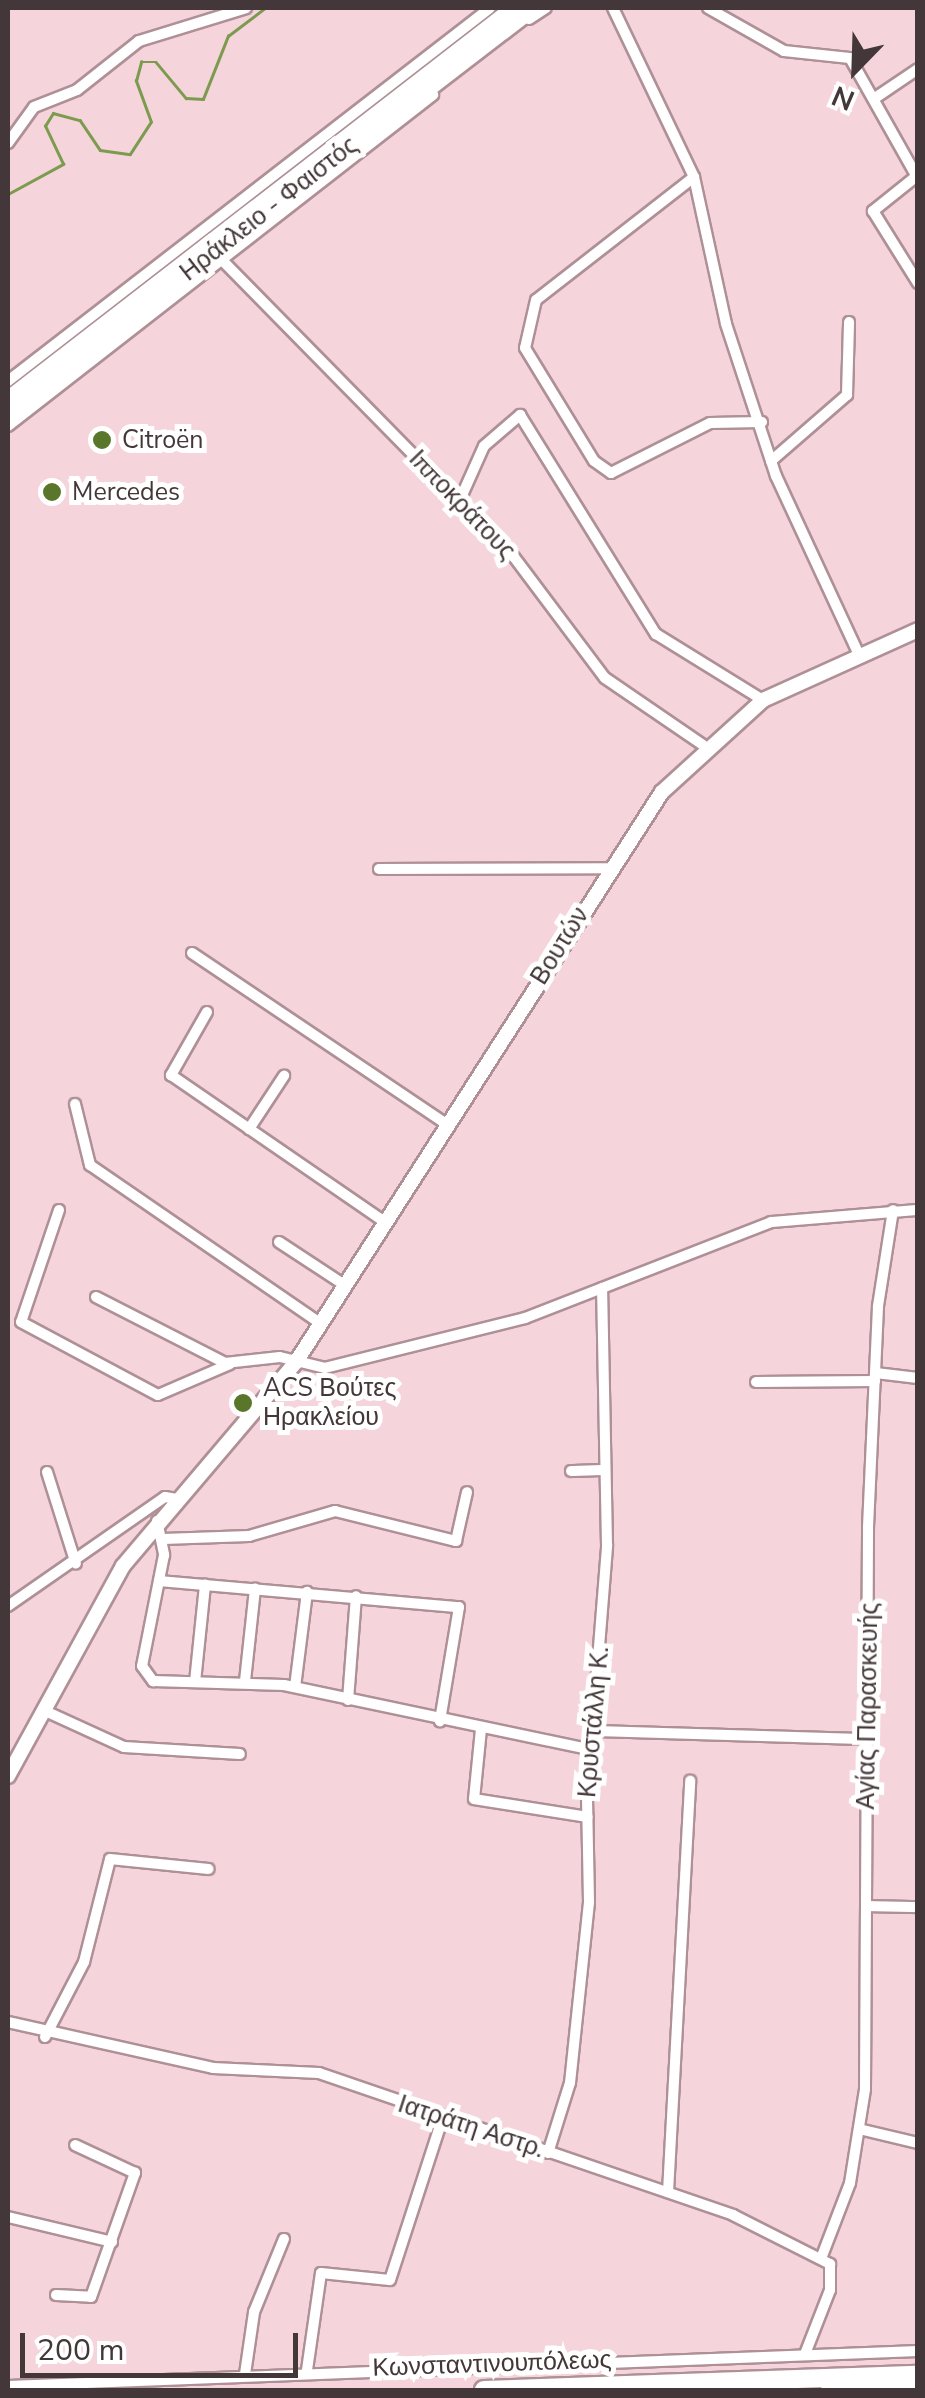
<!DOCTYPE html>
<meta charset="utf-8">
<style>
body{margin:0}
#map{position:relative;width:925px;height:2398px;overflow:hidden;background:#f5d5db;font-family:"Nunito Sans",sans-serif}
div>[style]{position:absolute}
.stream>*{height:2.5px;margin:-1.25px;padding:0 1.25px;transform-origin:1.25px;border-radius:1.25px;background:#7c9b4e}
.roads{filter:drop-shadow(2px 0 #ae9096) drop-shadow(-2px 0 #ae9096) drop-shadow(0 2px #ae9096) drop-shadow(0 -2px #ae9096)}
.minor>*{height:10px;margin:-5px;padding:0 5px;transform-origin:5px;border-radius:5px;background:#fff}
.secondary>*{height:14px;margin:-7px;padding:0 7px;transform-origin:7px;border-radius:7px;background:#fff}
.primary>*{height:15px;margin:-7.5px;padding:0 7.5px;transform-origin:7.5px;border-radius:7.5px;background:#fff}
.motorway>*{height:18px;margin:-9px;padding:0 9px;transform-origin:9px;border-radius:9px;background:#fff}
.dots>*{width:28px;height:28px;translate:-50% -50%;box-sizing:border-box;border:5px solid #fff;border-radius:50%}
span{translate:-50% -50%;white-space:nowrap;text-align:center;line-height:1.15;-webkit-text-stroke:10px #fff;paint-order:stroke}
.street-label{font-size:25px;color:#443739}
.poi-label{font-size:25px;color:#443739}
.left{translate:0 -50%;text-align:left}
.frame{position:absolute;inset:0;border:10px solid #443739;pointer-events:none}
.north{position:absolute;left:805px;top:20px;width:100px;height:100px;-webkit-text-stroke:8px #fff;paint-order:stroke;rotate:203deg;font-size:28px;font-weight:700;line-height:40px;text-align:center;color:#443739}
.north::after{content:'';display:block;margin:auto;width:35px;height:45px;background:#443739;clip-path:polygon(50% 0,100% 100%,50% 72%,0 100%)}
.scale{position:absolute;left:20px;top:2333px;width:278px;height:45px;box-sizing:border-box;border:5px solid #443739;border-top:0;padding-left:12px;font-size:30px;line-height:35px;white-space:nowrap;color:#443739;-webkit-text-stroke:8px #fff;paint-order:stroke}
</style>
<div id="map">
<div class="stream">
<div style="left:8px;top:194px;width:63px;rotate:-28.6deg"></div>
<div style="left:63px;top:164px;width:42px;rotate:-115.3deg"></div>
<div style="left:45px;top:126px;width:15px;rotate:-58deg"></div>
<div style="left:53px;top:113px;width:28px;rotate:15deg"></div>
<div style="left:80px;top:120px;width:36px;rotate:56deg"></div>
<div style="left:100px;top:150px;width:30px;rotate:8deg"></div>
<div style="left:130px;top:154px;width:38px;rotate:-57deg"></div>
<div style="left:151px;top:122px;width:44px;rotate:-110.1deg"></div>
<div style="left:136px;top:81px;width:20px;rotate:-75deg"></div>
<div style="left:141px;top:62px;width:15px"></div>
<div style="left:156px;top:62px;width:47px;rotate:50.2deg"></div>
<div style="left:186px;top:98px;width:17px;rotate:3deg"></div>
<div style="left:203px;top:99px;width:68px;rotate:-68.4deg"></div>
<div style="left:228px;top:36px;width:46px;rotate:-37.1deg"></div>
</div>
<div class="roads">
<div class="minor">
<div style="left:613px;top:8px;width:187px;rotate:64.4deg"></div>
<div style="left:694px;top:177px;width:150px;rotate:77.7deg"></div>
<div style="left:726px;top:324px;width:160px;rotate:71.8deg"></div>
<div style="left:776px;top:476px;width:195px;rotate:65.1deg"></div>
<div style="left:708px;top:8px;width:87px;rotate:29.5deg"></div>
<div style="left:784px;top:51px;width:66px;rotate:6.1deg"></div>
<div style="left:850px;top:58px;width:134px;rotate:60.6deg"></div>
<div style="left:529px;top:19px;width:20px;rotate:-33deg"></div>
<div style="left:875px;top:98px;width:52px;rotate:-34deg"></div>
<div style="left:8px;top:143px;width:44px;rotate:-54.2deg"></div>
<div style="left:34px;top:107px;width:46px;rotate:-21.6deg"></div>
<div style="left:77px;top:90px;width:79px;rotate:-38.3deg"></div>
<div style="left:139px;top:41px;width:112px;rotate:-17.1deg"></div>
<div style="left:918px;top:175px;width:58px;rotate:141.3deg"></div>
<div style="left:873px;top:211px;width:85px;rotate:58deg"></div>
<div style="left:694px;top:177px;width:200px;rotate:142.1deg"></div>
<div style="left:536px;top:300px;width:49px;rotate:102.9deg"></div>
<div style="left:525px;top:348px;width:132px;rotate:58.6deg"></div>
<div style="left:594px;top:461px;width:21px;rotate:35deg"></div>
<div style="left:611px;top:473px;width:111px;rotate:-26.8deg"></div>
<div style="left:710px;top:423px;width:52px;rotate:-1.1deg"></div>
<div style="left:221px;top:259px;width:418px;rotate:45.5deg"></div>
<div style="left:514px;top:557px;width:151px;rotate:53.1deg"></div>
<div style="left:605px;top:678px;width:119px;rotate:34.4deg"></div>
<div style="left:8px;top:381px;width:609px;rotate:-37.73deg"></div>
<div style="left:8px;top:426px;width:539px;rotate:-37.91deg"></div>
<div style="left:771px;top:461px;width:101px;rotate:-41deg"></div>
<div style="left:847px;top:395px;width:73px;rotate:-88.4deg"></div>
<div style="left:459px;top:502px;width:61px;rotate:-65.9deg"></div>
<div style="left:484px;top:446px;width:48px;rotate:-40.7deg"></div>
<div style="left:520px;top:415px;width:258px;rotate:58.2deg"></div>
<div style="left:656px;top:634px;width:126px;rotate:31.7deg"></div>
<div style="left:379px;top:869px;width:230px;rotate:-0.2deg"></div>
<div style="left:192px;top:953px;width:308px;rotate:33.9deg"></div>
<div style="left:207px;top:1012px;width:73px;rotate:119.7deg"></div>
<div style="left:171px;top:1075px;width:261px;rotate:34.5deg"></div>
<div style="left:75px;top:1104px;width:63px;rotate:76.2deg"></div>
<div style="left:90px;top:1165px;width:280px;rotate:34.5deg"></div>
<div style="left:249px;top:1129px;width:64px;rotate:-56.6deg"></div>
<div style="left:59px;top:1210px;width:118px;rotate:108.7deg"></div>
<div style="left:21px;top:1322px;width:155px;rotate:28.1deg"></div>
<div style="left:158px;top:1395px;width:78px;rotate:-23.3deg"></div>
<div style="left:279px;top:1242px;width:80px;rotate:33.3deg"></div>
<div style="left:96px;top:1297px;width:145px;rotate:27.1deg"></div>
<div style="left:225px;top:1363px;width:55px;rotate:-6.2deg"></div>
<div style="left:280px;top:1357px;width:46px;rotate:13.7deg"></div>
<div style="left:325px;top:1368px;width:206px;rotate:-14deg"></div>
<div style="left:525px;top:1318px;width:264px;rotate:-21.3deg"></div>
<div style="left:771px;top:1222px;width:147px;rotate:-4.7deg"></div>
<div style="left:876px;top:1373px;width:42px;rotate:6.8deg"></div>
<div style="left:756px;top:1382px;width:119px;rotate:-0.5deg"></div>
<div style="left:571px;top:1471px;width:33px;rotate:-2deg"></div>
<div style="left:47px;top:1472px;width:96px;rotate:72.5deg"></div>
<div style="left:157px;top:1521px;width:35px;rotate:78deg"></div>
<div style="left:164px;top:1555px;width:113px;rotate:101.2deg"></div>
<div style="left:142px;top:1666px;width:19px;rotate:54deg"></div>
<div style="left:153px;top:1681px;width:131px;rotate:1.7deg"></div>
<div style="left:284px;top:1685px;width:315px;rotate:11.9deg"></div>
<div style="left:163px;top:1539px;width:86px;rotate:-2deg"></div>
<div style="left:249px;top:1536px;width:90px;rotate:-16.2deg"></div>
<div style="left:335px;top:1511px;width:125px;rotate:13.9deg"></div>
<div style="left:456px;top:1541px;width:50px;rotate:-77.3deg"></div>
<div style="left:159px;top:1581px;width:301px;rotate:5deg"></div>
<div style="left:459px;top:1607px;width:116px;rotate:99.5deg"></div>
<div style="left:8px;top:1606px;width:191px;rotate:-34.8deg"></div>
<div style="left:165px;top:1497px;width:12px;rotate:9deg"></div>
<div style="left:245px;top:1681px;width:93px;rotate:-83.8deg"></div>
<div style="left:195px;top:1682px;width:98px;rotate:-84.1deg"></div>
<div style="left:295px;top:1687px;width:96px;rotate:-82.8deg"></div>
<div style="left:348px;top:1700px;width:104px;rotate:-85.6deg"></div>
<div style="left:43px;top:1710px;width:89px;rotate:24.6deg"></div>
<div style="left:124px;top:1747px;width:116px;rotate:3.5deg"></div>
<div style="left:481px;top:1729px;width:70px;rotate:95.7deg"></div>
<div style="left:474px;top:1799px;width:115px;rotate:9deg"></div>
<div style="left:593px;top:1731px;width:271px;rotate:1.7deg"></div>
<div style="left:869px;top:1906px;width:49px;rotate:1.2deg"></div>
<div style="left:8px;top:2022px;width:210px;rotate:12.6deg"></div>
<div style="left:213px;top:2068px;width:106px;rotate:2.7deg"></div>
<div style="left:319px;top:2073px;width:438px;rotate:18.9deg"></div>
<div style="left:733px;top:2215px;width:109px;rotate:26.8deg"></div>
<div style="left:830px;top:2264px;width:26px;rotate:90deg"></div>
<div style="left:830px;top:2290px;width:69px;rotate:111.3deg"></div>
<div style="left:45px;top:2037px;width:85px;rotate:-62.5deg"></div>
<div style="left:84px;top:1962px;width:106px;rotate:-75.8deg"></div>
<div style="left:110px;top:1859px;width:99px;rotate:5.8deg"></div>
<div style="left:859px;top:2129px;width:61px;rotate:13.3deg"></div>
<div style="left:548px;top:2153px;width:73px;rotate:-72.6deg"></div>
<div style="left:570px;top:2083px;width:182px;rotate:-84deg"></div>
<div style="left:589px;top:1902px;width:106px;rotate:-91.1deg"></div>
<div style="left:587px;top:1796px;width:252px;rotate:-85.4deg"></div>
<div style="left:607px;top:1545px;width:257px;rotate:-91.1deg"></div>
<div style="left:668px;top:2192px;width:412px;rotate:-86.9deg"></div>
<div style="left:8px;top:2217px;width:107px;rotate:13.5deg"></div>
<div style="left:822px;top:2256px;width:78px;rotate:-69deg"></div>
<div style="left:850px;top:2183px;width:95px;rotate:-80.9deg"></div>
<div style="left:865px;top:2089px;width:562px;rotate:-89.69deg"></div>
<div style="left:868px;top:1527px;width:221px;rotate:-87.4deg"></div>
<div style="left:878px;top:1306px;width:97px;rotate:-81.1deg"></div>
<div style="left:56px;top:2295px;width:35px;rotate:3deg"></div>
<div style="left:91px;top:2297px;width:132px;rotate:-70.5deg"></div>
<div style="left:135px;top:2173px;width:66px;rotate:-155deg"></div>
<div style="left:307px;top:2370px;width:98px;rotate:-81.8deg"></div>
<div style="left:321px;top:2273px;width:69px;rotate:5.8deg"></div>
<div style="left:390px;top:2280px;width:171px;rotate:-72deg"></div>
<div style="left:245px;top:2374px;width:63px;rotate:-81.7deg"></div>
<div style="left:254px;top:2312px;width:79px;rotate:-67.7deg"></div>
<div style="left:8px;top:2386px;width:911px;rotate:-2.2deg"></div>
</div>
<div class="secondary">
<div style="left:8px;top:1776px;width:239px;rotate:-61.3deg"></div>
<div style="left:123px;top:1566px;width:267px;rotate:-49.7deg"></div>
<div style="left:296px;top:1362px;width:677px;rotate:-57.3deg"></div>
<div style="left:662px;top:792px;width:137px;rotate:-42.3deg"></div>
<div style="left:763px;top:700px;width:170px;rotate:-24.3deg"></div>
</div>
<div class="primary">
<div style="left:8px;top:398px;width:637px;rotate:-37.73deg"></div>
<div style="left:8px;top:412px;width:662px;rotate:-37.58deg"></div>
</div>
<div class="motorway">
<div style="left:484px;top:2390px;width:434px;rotate:-2deg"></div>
<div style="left:830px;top:2390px;width:88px;rotate:-0.7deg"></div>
</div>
</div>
<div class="dots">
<div style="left:102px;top:440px;background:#59762b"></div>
<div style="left:52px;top:492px;background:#59762b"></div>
<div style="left:243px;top:1403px;background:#59762b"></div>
</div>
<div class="street-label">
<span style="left:269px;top:209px;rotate:-38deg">Ηράκλειο - Φαιστός</span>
<span style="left:462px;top:505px;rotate:46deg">Ιπποκράτους</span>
<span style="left:560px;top:946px;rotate:-58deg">Βουτών</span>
<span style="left:868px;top:1706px;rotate:-89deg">Αγίας Παρασκευής</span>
<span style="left:594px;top:1722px;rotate:-85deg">Κρυστάλλη Κ.</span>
<span style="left:471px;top:2127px;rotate:18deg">Ιατράτη Αστρ.</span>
<span style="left:492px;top:2364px;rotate:-2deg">Κωνσταντινουπόλεως</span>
</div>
<div class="poi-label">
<span class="left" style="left:122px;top:440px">Citroën</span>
<span class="left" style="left:72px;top:492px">Mercedes</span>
<span class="left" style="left:263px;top:1403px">ACS Βούτες<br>Ηρακλείου</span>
</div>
<div class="frame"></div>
<div class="north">N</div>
<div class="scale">200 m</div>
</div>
